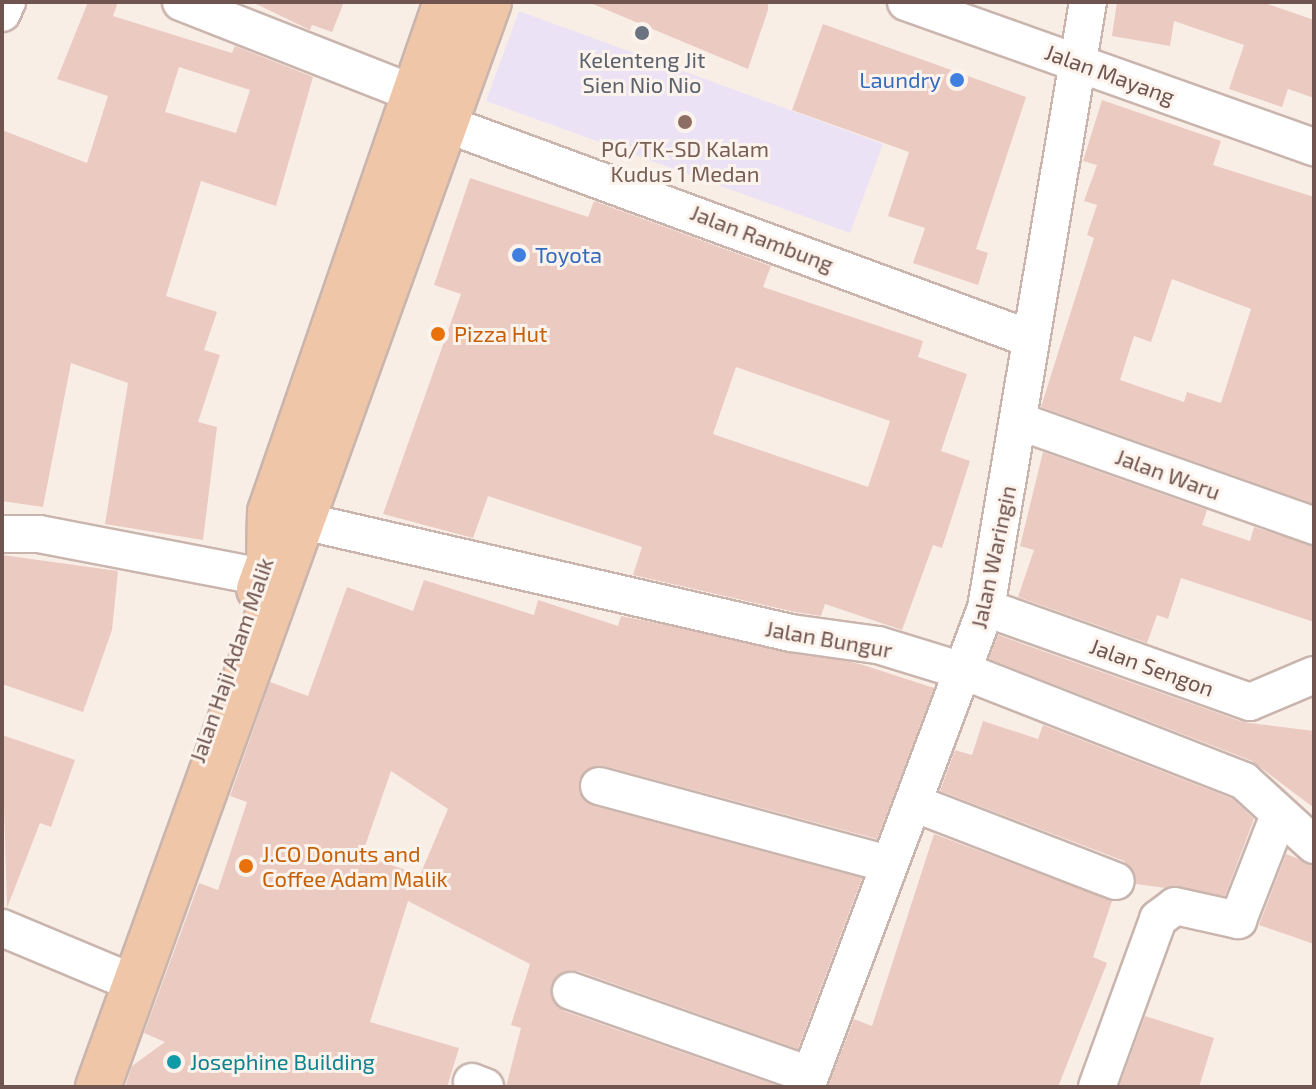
<!DOCTYPE html>
<style>
body{margin:0}
#map{position:relative;width:1316px;height:1089px;overflow:hidden;background:#f9eee6;font-family:"Exo 2",sans-serif}
div>[style]{position:absolute}
.education>*{inset:0;background:#ebe3f5}
.building>*{inset:0;background:#ebcac2}
.roads{filter:drop-shadow(2px 0 #c9b5ae) drop-shadow(-2px 0 #c9b5ae) drop-shadow(0 2px #c9b5ae) drop-shadow(0 -2px #c9b5ae)}
.minor>*{height:36px;margin:-18px;padding:0 18px;transform-origin:18px;border-radius:18px;background:#fff}
.major>*{height:44px;margin:-22px;padding:0 22px;transform-origin:22px;border-radius:22px;background:#efc6a8}
.dots>*{width:22px;height:22px;translate:-50% -50%;box-sizing:border-box;border:4px solid #fcf3ec;border-radius:50%}
span{translate:-50% -50%;white-space:nowrap;text-align:center;line-height:1.15;-webkit-text-stroke:6px #fcf3ec;paint-order:stroke}
.worship-label{font-size:22px;color:#5b616d}
.street-label{font-size:22px;color:#6f544f}
.shop-label{font-size:22px;color:#366cbe}
.right{translate:-100% -50%;text-align:right}
.left{translate:0 -50%;text-align:left}
.education-label{font-size:22px;color:#785e54}
.food-label{font-size:22px;color:#c56008}
.culture-label{font-size:22px;color:#0d838f}
.frame{position:absolute;inset:0;border:4px solid #6f544f;pointer-events:none}
</style>
<div id="map">
<div class="education">
<div style="clip-path:polygon(519px 11px,883px 144px,850px 233px,486px 101px)"></div>
</div>
<div class="building">
<div style="clip-path:polygon(evenodd,88px 2px,118px 2px,113px 16px,232px 53px,235px 46px,313px 77px,276px 206px,201px 181px,166px 296px,217px 312px,204px 350px,220px 355px,198px 422px,217px 427px,203px 540px,105px 524px,128px 383px,71px 363px,43px 507px,2px 501px,2px 130px,87px 163px,108px 96px,57px 79px,88px 2px,179px 67px,250px 90px,236px 133px,165px 112px,179px 67px)"></div>
<div style="clip-path:polygon(252px 2px,344px 2px,332px 32px,312px 25px,310px 30px)"></div>
<div style="clip-path:polygon(588px 2px,768px 2px,768px 10px,748px 69px)"></div>
<div style="clip-path:polygon(1117px 2px,1262px 2px,1314px 20px,1314px 98px,1288px 89px,1282px 107px,1229px 89px,1244px 45px,1174px 21px,1170px 46px,1112px 36px)"></div>
<div style="clip-path:polygon(823px 24px,1026px 97px,976px 249px,988px 253px,978px 285px,913px 263px,925px 228px,888px 216px,909px 152px,792px 110px)"></div>
<div style="clip-path:polygon(evenodd,1102px 100px,1221px 141px,1213px 165px,1314px 197px,1314px 504px,1041px 407px,1094px 238px,1087px 235px,1097px 205px,1084px 201px,1097px 165px,1083px 161px,1102px 100px,1172px 279px,1251px 309px,1221px 403px,1187px 392px,1184px 402px,1120px 380px,1134px 336px,1151px 342px,1172px 279px)"></div>
<div style="clip-path:polygon(evenodd,470px 178px,588px 217px,594px 201px,771px 266px,763px 287px,923px 341px,918px 357px,967px 374px,941px 451px,970px 461px,942px 548px,933px 545px,902px 630px,825px 604px,821px 616px,795px 612px,633px 575px,642px 547px,488px 496px,473px 538px,383px 514px,461px 294px,434px 285px,470px 178px,736px 367px,890px 421px,868px 487px,713px 434px,736px 367px)"></div>
<div style="clip-path:polygon(1043px 452px,1207px 510px,1202px 525px,1250px 541px,1254px 527px,1314px 546px,1314px 622px,1181px 578px,1168px 619px,1157px 615px,1147px 643px,1018px 597px,1034px 550px,1020px 546px)"></div>
<div style="clip-path:polygon(2px 555px,118px 571px,112px 630px,83px 712px,2px 684px)"></div>
<div style="clip-path:polygon(evenodd,424px 580px,534px 615px,538px 600px,618px 626px,621px 616px,860px 664px,934px 688px,877px 839px,604px 766px,579px 780px,579px 792px,594px 806px,862px 878px,798px 1049px,578px 971px,552px 983px,551px 996px,564px 1011px,781px 1087px,506px 1087px,521px 1028px,511px 1025px,530px 964px,408px 901px,370px 1022px,459px 1048px,447px 1087px,125px 1087px,132px 1066px,165px 1042px,144px 1033px,199px 883px,218px 890px,247px 802px,230px 796px,270px 682px,308px 696px,347px 587px,413px 611px,424px 580px,391px 771px,448px 809px,420px 875px,362px 855px,391px 771px)"></div>
<div style="clip-path:polygon(998px 635px,1243px 722px,1314px 731px,1314px 808px,1252px 761px,989px 659px)"></div>
<div style="clip-path:polygon(983px 721px,1038px 739px,1043px 725px,1233px 799px,1254px 819px,1225px 896px,1136px 884px,1124px 861px,940px 791px,955px 750px,972px 755px)"></div>
<div style="clip-path:polygon(2px 735px,75px 760px,51px 827px,40px 823px,7px 908px)"></div>
<div style="clip-path:polygon(934px 834px,1112px 901px,1093px 957px,1107px 963px,1058px 1087px,828px 1087px,854px 1019px,872px 1026px)"></div>
<div style="clip-path:polygon(1286px 854px,1314px 865px,1314px 944px,1259px 925px)"></div>
<div style="clip-path:polygon(1145px 1016px,1214px 1038px,1199px 1087px,1119px 1087px)"></div>
</div>
<div class="roads">
<div class="minor">
<div style="left:181px;top:2px;width:251px;rotate:21.5deg"></div>
<div style="left:906px;top:2px;width:433px;rotate:19.6deg"></div>
<div style="left:2px;top:13px;width:12px;rotate:-66deg"></div>
<div style="left:446px;top:124px;width:623px;rotate:20.18deg"></div>
<div style="left:1021px;top:422px;width:311px;rotate:19.5deg"></div>
<div style="left:277px;top:515px;width:527px;rotate:12.93deg"></div>
<div style="left:791px;top:633px;width:88px;rotate:7.9deg"></div>
<div style="left:878px;top:645px;width:92px;rotate:17.1deg"></div>
<div style="left:966px;top:672px;width:299px;rotate:21.4deg"></div>
<div style="left:1244px;top:781px;width:95px;rotate:42.4deg"></div>
<div style="left:2px;top:534px;width:37px"></div>
<div style="left:39px;top:534px;width:228px;rotate:10.9deg"></div>
<div style="left:986px;top:608px;width:280px;rotate:19.6deg"></div>
<div style="left:1250px;top:702px;width:69px;rotate:-22.9deg"></div>
<div style="left:599px;top:786px;width:300px;rotate:15.1deg"></div>
<div style="left:916px;top:804px;width:214px;rotate:21.1deg"></div>
<div style="left:2px;top:928px;width:127px;rotate:22.7deg"></div>
<div style="left:571px;top:991px;width:253px;rotate:19.4deg"></div>
<div style="left:472px;top:1082px;width:14px;rotate:21deg"></div>
<div style="left:806px;top:1087px;width:512px;rotate:-69.4deg"></div>
<div style="left:986px;top:608px;width:615px;rotate:-80.45deg"></div>
<div style="left:1097px;top:1087px;width:179px;rotate:-70deg"></div>
<div style="left:1158px;top:919px;width:21px;rotate:-37deg"></div>
<div style="left:1175px;top:906px;width:65px;rotate:12.5deg"></div>
<div style="left:1238px;top:920px;width:113px;rotate:-68.7deg"></div>
</div>
<div class="major">
<div style="left:259px;top:589px;width:29px;rotate:-70deg"></div>
<div style="left:269px;top:562px;width:50px;rotate:-88.9deg"></div>
<div style="left:270px;top:512px;width:540px;rotate:-70.96deg"></div>
<div style="left:98px;top:1087px;width:1153px;rotate:-70.18deg"></div>
</div>
</div>
<div class="dots">
<div style="left:642px;top:33px;background:#6b7280"></div>
<div style="left:957px;top:80px;background:#3f7fe0"></div>
<div style="left:685px;top:122px;background:#8d6e63"></div>
<div style="left:519px;top:255px;background:#3f7fe0"></div>
<div style="left:438px;top:334px;background:#e8710a"></div>
<div style="left:246px;top:866px;background:#e8710a"></div>
<div style="left:174px;top:1062px;background:#0f9aa8"></div>
</div>
<div class="worship-label">
<span style="left:642px;top:72px">Kelenteng Jit<br>Sien Nio Nio</span>
</div>
<div class="street-label">
<span style="left:1110px;top:74px;rotate:20deg">Jalan Mayang</span>
<span style="left:762px;top:238px;rotate:21deg">Jalan Rambung</span>
<span style="left:1168px;top:474px;rotate:20deg">Jalan Waru</span>
<span style="left:993px;top:557px;rotate:-78deg">Jalan Waringin</span>
<span style="left:829px;top:639px;rotate:10deg">Jalan Bungur</span>
<span style="left:231px;top:660px;rotate:-71deg">Jalan Haji Adam Malik</span>
<span style="left:1152px;top:667px;rotate:20deg">Jalan Sengon</span>
</div>
<div class="shop-label">
<span class="right" style="left:941px;top:80px">Laundry</span>
<span class="left" style="left:535px;top:255px">Toyota</span>
</div>
<div class="education-label">
<span style="left:685px;top:161px">PG/TK-SD Kalam<br>Kudus 1 Medan</span>
</div>
<div class="food-label">
<span class="left" style="left:454px;top:334px">Pizza Hut</span>
<span class="left" style="left:262px;top:866px">J.CO Donuts and<br>Coffee Adam Malik</span>
</div>
<div class="culture-label">
<span class="left" style="left:190px;top:1062px">Josephine Building</span>
</div>
<div class="frame"></div>
</div>
